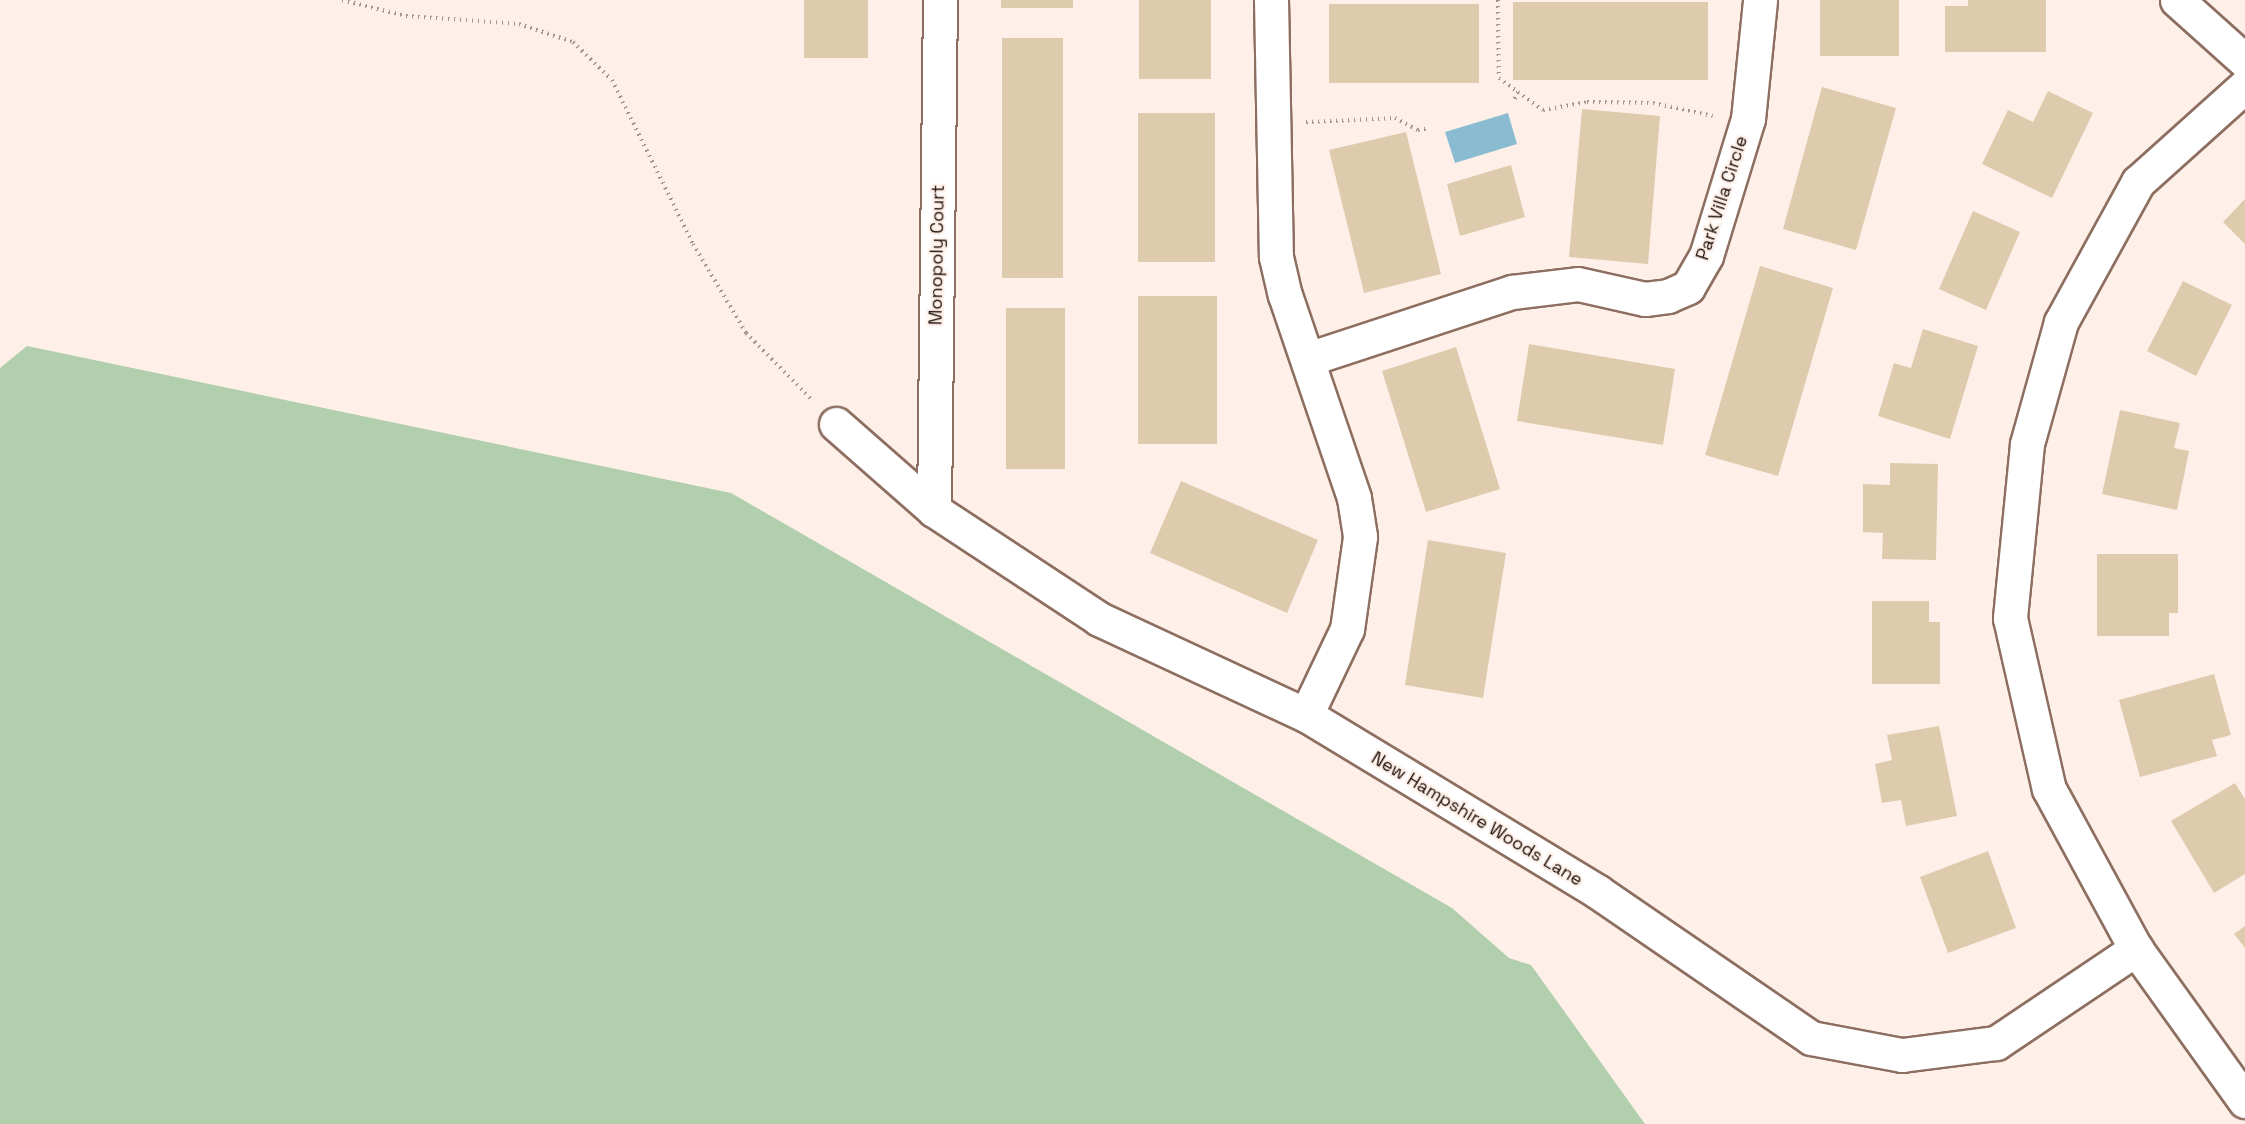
<!DOCTYPE html>
<style>
body{margin:0}
#map{position:relative;width:2245px;height:1124px;overflow:hidden;background:#fef0e9;font-family:"Space Grotesk",sans-serif}
div>[style]{position:absolute}
.green>*{inset:0;background:#b1cfad}
.water>*{inset:0;background:#8abcd1}
.building>*{inset:0;background:#decbae}
.path>*{height:4px;margin-top:-2px;transform-origin:0;background:repeating-linear-gradient(90deg,#a39690 0 1.5px,transparent 0 6px)}
.roads{filter:drop-shadow(2px 0 #8d6e60) drop-shadow(-2px 0 #8d6e60) drop-shadow(0 2px #8d6e60) drop-shadow(0 -2px #8d6e60)}
.minor>*{height:33px;margin:-16.5px;padding:0 16.5px;transform-origin:16.5px;border-radius:16.5px;background:#fff}
span{translate:-50% -50%;white-space:nowrap;text-align:center;line-height:1.15;-webkit-text-stroke:4.5px #fef0e9;paint-order:stroke}
.street-label{font-size:18px;color:#1a0e09}
</style>
<div id="map">
<div class="green">
<div style="clip-path:polygon(27px 346px,731px 493px,1452px 908px,1509px 958px,1531px 965px,1645px 1124px,0 1124px,0 368px)"></div>
</div>
<div class="water">
<div style="clip-path:polygon(1508px 113px,1517px 144px,1455px 163px,1445px 132px)"></div>
</div>
<div class="building">
<div style="clip-path:polygon(804px 0,868px 0,868px 58px,804px 58px)"></div>
<div style="clip-path:polygon(1001px 0,1073px 0,1073px 8px,1001px 8px)"></div>
<div style="clip-path:polygon(1139px 0,1211px 0,1211px 79px,1139px 79px)"></div>
<div style="clip-path:polygon(1820px 0,1899px 0,1899px 56px,1820px 56px)"></div>
<div style="clip-path:polygon(1968px 0,2046px 0,2046px 52px,1945px 52px,1945px 6px,1968px 6px)"></div>
<div style="clip-path:polygon(1513px 2px,1708px 2px,1708px 80px,1513px 80px)"></div>
<div style="clip-path:polygon(1329px 4px,1479px 4px,1479px 83px,1329px 83px)"></div>
<div style="clip-path:polygon(1002px 38px,1063px 38px,1063px 278px,1002px 278px)"></div>
<div style="clip-path:polygon(1822px 87px,1896px 108px,1856px 250px,1783px 229px)"></div>
<div style="clip-path:polygon(2048px 91px,2093px 113px,2052px 198px,1982px 164px,2008px 110px,2033px 122px)"></div>
<div style="clip-path:polygon(1582px 109px,1660px 116px,1648px 264px,1569px 257px)"></div>
<div style="clip-path:polygon(1138px 113px,1215px 113px,1215px 262px,1138px 262px)"></div>
<div style="clip-path:polygon(1406px 132px,1441px 274px,1364px 293px,1329px 150px)"></div>
<div style="clip-path:polygon(1511px 165px,1525px 217px,1460px 236px,1447px 184px)"></div>
<div style="clip-path:polygon(2245px 199px,2245px 244px,2223px 222px)"></div>
<div style="clip-path:polygon(1973px 211px,2020px 232px,1986px 310px,1939px 289px)"></div>
<div style="clip-path:polygon(1760px 266px,1833px 288px,1778px 476px,1705px 455px)"></div>
<div style="clip-path:polygon(2183px 281px,2232px 305px,2196px 376px,2147px 351px)"></div>
<div style="clip-path:polygon(1138px 296px,1217px 296px,1217px 444px,1138px 444px)"></div>
<div style="clip-path:polygon(1006px 308px,1065px 308px,1065px 469px,1006px 469px)"></div>
<div style="clip-path:polygon(1923px 329px,1978px 346px,1950px 439px,1878px 416px,1894px 363px,1911px 368px)"></div>
<div style="clip-path:polygon(1529px 344px,1675px 369px,1663px 445px,1517px 421px)"></div>
<div style="clip-path:polygon(1456px 347px,1500px 489px,1426px 512px,1382px 371px)"></div>
<div style="clip-path:polygon(2120px 410px,2180px 423px,2174px 448px,2189px 451px,2177px 510px,2102px 494px)"></div>
<div style="clip-path:polygon(1890px 463px,1938px 464px,1936px 560px,1882px 559px,1883px 533px,1863px 532px,1863px 484px,1890px 485px)"></div>
<div style="clip-path:polygon(1181px 481px,1318px 540px,1287px 613px,1150px 553px)"></div>
<div style="clip-path:polygon(1428px 540px,1506px 553px,1483px 698px,1405px 685px)"></div>
<div style="clip-path:polygon(2097px 554px,2178px 554px,2178px 613px,2169px 613px,2169px 636px,2097px 636px)"></div>
<div style="clip-path:polygon(1872px 601px,1929px 601px,1929px 622px,1940px 622px,1940px 684px,1872px 684px)"></div>
<div style="clip-path:polygon(2214px 674px,2231px 735px,2212px 740px,2217px 756px,2140px 777px,2119px 700px)"></div>
<div style="clip-path:polygon(1939px 726px,1957px 816px,1906px 826px,1901px 800px,1882px 803px,1875px 764px,1892px 760px,1887px 735px)"></div>
<div style="clip-path:polygon(2235px 783px,2245px 799px,2245px 874px,2214px 893px,2171px 821px)"></div>
<div style="clip-path:polygon(1988px 851px,2016px 928px,1948px 953px,1920px 877px)"></div>
<div style="clip-path:polygon(2245px 926px,2245px 948px,2234px 934px)"></div>
</div>
<div class="path">
<div style="left:342px;top:0;width:66px;rotate:14deg"></div>
<div style="left:406px;top:16px;width:113px;rotate:4deg"></div>
<div style="left:519px;top:24px;width:57px;rotate:18.4deg"></div>
<div style="left:573px;top:42px;width:54px;rotate:44.3deg"></div>
<div style="left:612px;top:80px;width:183px;rotate:63.7deg"></div>
<div style="left:693px;top:244px;width:104px;rotate:59.2deg"></div>
<div style="left:746px;top:333px;width:94px;rotate:45.4deg"></div>
<div style="left:1498px;top:0;width:78px;rotate:89.3deg"></div>
<div style="left:1499px;top:78px;width:24px;rotate:36deg"></div>
<div style="left:1518px;top:92px;width:11px;rotate:117deg"></div>
<div style="left:1518px;top:92px;width:31px;rotate:36deg"></div>
<div style="left:1543px;top:110px;width:45px;rotate:-10.3deg"></div>
<div style="left:1587px;top:102px;width:66px;rotate:0.9deg"></div>
<div style="left:1653px;top:103px;width:61px;rotate:12.2deg"></div>
<div style="left:1306px;top:122px;width:89px;rotate:-2.6deg"></div>
<div style="left:1395px;top:118px;width:26px;rotate:28deg"></div>
<div style="left:1418px;top:130px;width:12px;rotate:-9deg"></div>
</div>
<div class="roads">
<div class="minor">
<div style="left:1271px;top:0;width:257px;rotate:88.9deg"></div>
<div style="left:1276px;top:257px;width:39px;rotate:77deg"></div>
<div style="left:1285px;top:295px;width:214px;rotate:71.2deg"></div>
<div style="left:1354px;top:498px;width:39px;rotate:81deg"></div>
<div style="left:1360px;top:537px;width:93px;rotate:98deg"></div>
<div style="left:1347px;top:629px;width:95px;rotate:115.5deg"></div>
<div style="left:2177px;top:0;width:91px;rotate:41.9deg"></div>
<div style="left:2245px;top:86px;width:144px;rotate:138.1deg"></div>
<div style="left:2138px;top:182px;width:160px;rotate:118.8deg"></div>
<div style="left:2061px;top:322px;width:127px;rotate:105.6deg"></div>
<div style="left:2027px;top:444px;width:175px;rotate:95.6deg"></div>
<div style="left:2010px;top:618px;width:175px;rotate:77.2deg"></div>
<div style="left:2049px;top:789px;width:182px;rotate:61.5deg"></div>
<div style="left:2136px;top:949px;width:187px;rotate:54.4deg"></div>
<div style="left:1308px;top:359px;width:215px;rotate:-18.2deg"></div>
<div style="left:1512px;top:292px;width:66px;rotate:-6.9deg"></div>
<div style="left:1578px;top:284px;width:69px;rotate:12.6deg"></div>
<div style="left:1645px;top:299px;width:23px;rotate:-7deg"></div>
<div style="left:1668px;top:296px;width:22px;rotate:-24deg"></div>
<div style="left:1688px;top:287px;width:36px;rotate:-60deg"></div>
<div style="left:1706px;top:256px;width:143px;rotate:-73deg"></div>
<div style="left:1748px;top:119px;width:120px;rotate:-84.2deg"></div>
<div style="left:836px;top:424px;width:130px;rotate:41.3deg"></div>
<div style="left:934px;top:510px;width:198px;rotate:33.4deg"></div>
<div style="left:1099px;top:619px;width:228px;rotate:24.9deg"></div>
<div style="left:1306px;top:715px;width:341px;rotate:31.2deg"></div>
<div style="left:1598px;top:892px;width:258px;rotate:34.4deg"></div>
<div style="left:1811px;top:1038px;width:93px;rotate:10.6deg"></div>
<div style="left:1902px;top:1055px;width:95px;rotate:-7.3deg"></div>
<div style="left:1996px;top:1043px;width:169px;rotate:-33.9deg"></div>
<div style="left:934px;top:510px;width:510px;rotate:-89.33deg"></div>
</div>
</div>
<div class="street-label">
<span style="left:1722px;top:198px;rotate:-72deg">Park Villa Circle</span>
<span style="left:937px;top:255px;rotate:-89deg">Monopoly Court</span>
<span style="left:1477px;top:819px;rotate:31deg">New Hampshire Woods Lane</span>
</div>
</div>
